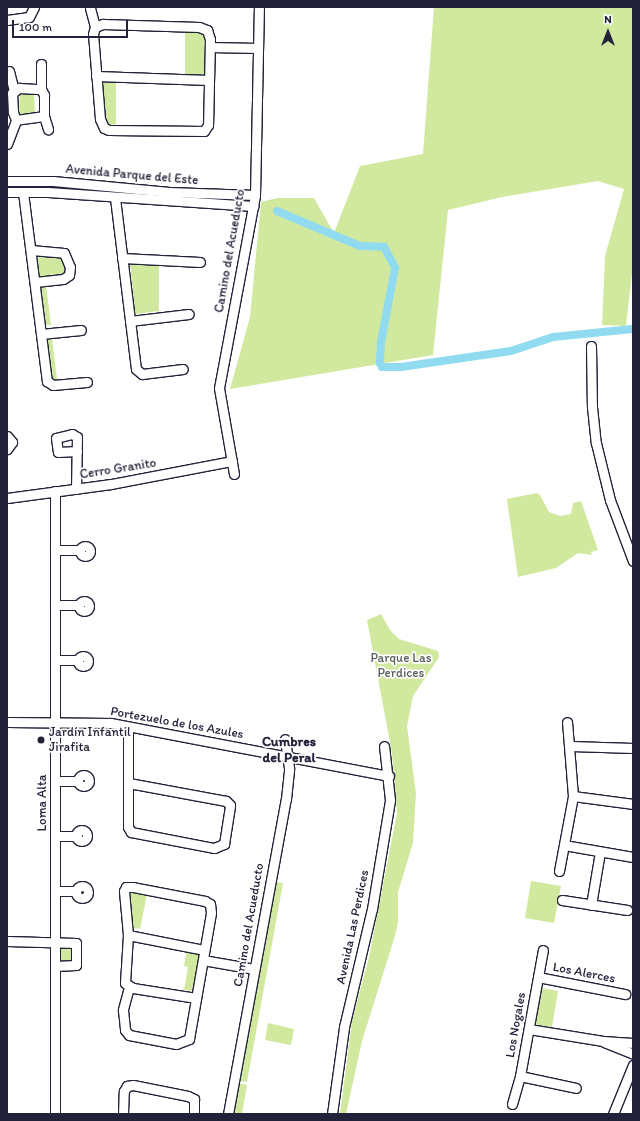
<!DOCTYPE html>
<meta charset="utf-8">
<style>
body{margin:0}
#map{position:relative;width:640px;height:1121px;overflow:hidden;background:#fff;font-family:Itim,sans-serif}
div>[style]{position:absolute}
.green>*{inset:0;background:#d1e99e}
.canal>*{height:8px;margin:-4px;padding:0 4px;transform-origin:4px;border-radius:4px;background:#90dbf0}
.roads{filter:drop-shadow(1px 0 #22223b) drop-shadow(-1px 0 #22223b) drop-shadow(0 1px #22223b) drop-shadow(0 -1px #22223b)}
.street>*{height:9px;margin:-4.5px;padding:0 4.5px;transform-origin:4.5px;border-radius:4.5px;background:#fff}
.street>.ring{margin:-4.5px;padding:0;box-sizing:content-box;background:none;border:9px solid #fff;border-radius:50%}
.dots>*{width:11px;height:11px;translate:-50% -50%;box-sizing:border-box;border:2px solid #fff;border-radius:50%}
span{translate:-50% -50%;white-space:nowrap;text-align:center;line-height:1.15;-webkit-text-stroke:3.5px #fff;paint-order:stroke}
.street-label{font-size:13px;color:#22223b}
.park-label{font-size:13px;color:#575e59}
.poi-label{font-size:13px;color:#22223b}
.left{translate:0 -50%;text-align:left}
.neighbourhood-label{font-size:14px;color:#22223b;font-weight:700}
.frame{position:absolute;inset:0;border:8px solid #22223b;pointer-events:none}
.north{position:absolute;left:588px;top:12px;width:40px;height:40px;-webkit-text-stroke:3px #fff;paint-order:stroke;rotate:0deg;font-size:11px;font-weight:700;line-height:16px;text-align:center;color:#22223b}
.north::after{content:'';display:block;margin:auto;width:14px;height:18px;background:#22223b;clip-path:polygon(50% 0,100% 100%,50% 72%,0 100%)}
.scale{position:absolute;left:12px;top:20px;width:116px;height:18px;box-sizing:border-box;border:2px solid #22223b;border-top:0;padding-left:5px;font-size:12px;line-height:14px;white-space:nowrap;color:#22223b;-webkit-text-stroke:3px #fff;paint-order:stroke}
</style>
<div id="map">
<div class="green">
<div style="clip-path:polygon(434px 7px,633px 7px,633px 265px,626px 326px,602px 325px,605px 256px,624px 189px,598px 181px,502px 197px,448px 210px,433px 355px,230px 389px,250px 317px,261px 202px,277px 198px,314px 198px,334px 233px,360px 166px,423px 154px)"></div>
<div style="clip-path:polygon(185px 33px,205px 33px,204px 74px,185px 74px)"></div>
<div style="clip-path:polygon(103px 80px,116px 81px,116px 124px,106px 125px,102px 122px)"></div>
<div style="clip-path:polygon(20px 90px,34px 92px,35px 115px,19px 116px)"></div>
<div style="clip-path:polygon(7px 185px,62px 186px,247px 201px,63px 188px,7px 188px)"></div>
<div style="clip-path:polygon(39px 257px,61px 257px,66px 261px,66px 276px,41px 278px,37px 265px)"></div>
<div style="clip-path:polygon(130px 262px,159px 263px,159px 311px,135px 314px)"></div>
<div style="clip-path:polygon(46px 284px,51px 325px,43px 326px,38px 285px)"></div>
<div style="clip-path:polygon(52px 338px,57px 379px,50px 380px,44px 339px)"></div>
<div style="clip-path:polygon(537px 493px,540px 495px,549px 512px,560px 516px,571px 514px,573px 503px,581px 501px,598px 550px,591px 552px,592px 555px,578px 553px,556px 568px,518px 577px,507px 499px)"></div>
<div style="clip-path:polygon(381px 614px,390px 630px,399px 639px,438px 651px,439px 657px,413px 696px,407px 726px,416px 793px,413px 843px,398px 892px,398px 923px,394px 939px,362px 1041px,346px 1114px,340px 1114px,352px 1021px,369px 957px,397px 813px,392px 753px,367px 620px)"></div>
<div style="clip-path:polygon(531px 881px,561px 886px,554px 923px,525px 918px)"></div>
<div style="clip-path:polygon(275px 882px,283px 883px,247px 1082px,239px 1081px)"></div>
<div style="clip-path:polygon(131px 891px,147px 894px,140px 929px,129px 927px)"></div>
<div style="clip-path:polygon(59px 944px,75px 945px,74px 964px,59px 964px)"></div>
<div style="clip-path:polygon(187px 950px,201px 953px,194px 991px,184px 990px,188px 967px,184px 966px)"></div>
<div style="clip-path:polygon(541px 988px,558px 991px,552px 1027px,534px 1024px)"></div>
<div style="clip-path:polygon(268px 1023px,294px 1029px,291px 1045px,265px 1040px)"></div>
<div style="clip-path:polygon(239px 1083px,247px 1085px,242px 1114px,233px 1114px)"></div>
</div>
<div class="canal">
<div style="left:277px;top:211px;width:90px;rotate:22.9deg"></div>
<div style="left:360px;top:246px;width:24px;rotate:2deg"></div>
<div style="left:384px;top:247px;width:24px;rotate:62deg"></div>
<div style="left:395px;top:268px;width:75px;rotate:100.7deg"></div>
<div style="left:381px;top:342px;width:21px;rotate:93deg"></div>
<div style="left:380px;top:363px;width:4px;rotate:63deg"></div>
<div style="left:382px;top:367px;width:19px"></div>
<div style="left:401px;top:367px;width:111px;rotate:-8.3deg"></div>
<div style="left:511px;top:351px;width:44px;rotate:-18.4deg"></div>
<div style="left:553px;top:337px;width:80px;rotate:-5.7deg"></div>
</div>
<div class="roads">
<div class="street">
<div style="left:90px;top:8px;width:20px;rotate:75deg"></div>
<div style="left:7px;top:20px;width:22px;rotate:-8deg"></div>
<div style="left:29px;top:17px;width:11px;rotate:-63deg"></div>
<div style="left:103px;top:24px;width:96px;rotate:1.8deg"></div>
<div style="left:199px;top:27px;width:9px;rotate:21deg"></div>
<div style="left:207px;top:30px;width:9px;rotate:72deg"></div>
<div style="left:210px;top:39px;width:86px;rotate:91.3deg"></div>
<div style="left:208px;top:125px;width:7px;rotate:124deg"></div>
<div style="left:204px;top:131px;width:95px;rotate:-179.4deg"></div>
<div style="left:109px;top:130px;width:5px;rotate:-158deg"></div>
<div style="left:104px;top:128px;width:10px;rotate:-114deg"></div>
<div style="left:100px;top:119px;width:85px;rotate:-94.7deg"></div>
<div style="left:93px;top:34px;width:7px;rotate:-74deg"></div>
<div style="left:95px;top:27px;width:9px;rotate:-21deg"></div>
<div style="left:210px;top:47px;width:48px;rotate:1.2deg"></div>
<div style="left:41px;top:64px;width:25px;rotate:90deg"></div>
<div style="left:9px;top:71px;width:21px;rotate:76deg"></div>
<div style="left:96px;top:76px;width:113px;rotate:2deg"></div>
<div style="left:44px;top:116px;width:14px;rotate:73deg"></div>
<div style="left:7px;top:144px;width:26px;rotate:-69deg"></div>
<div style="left:16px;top:120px;width:9px;rotate:-111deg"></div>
<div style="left:13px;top:112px;width:19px;rotate:-93deg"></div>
<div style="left:12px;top:93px;width:9px;rotate:-36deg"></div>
<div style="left:19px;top:88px;width:22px;rotate:3deg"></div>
<div style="left:41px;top:89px;width:7px;rotate:63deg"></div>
<div style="left:44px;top:95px;width:21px;rotate:90deg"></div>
<div style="left:44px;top:116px;width:28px;rotate:172deg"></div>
<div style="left:7px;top:181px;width:46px"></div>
<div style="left:53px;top:181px;width:117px;rotate:5.4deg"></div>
<div style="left:169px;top:192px;width:86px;rotate:2deg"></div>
<div style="left:7px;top:192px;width:41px"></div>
<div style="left:48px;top:192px;width:206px;rotate:3.9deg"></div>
<div style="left:23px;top:192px;width:191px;rotate:82.8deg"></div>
<div style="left:47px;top:381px;width:7px;rotate:34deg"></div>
<div style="left:53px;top:385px;width:34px;rotate:-5deg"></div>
<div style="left:115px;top:198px;width:172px;rotate:83deg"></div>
<div style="left:136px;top:369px;width:8px;rotate:40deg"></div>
<div style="left:142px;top:374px;width:41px;rotate:-7deg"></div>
<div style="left:31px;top:250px;width:33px;rotate:5deg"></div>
<div style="left:64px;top:253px;width:15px;rotate:67deg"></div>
<div style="left:70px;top:267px;width:8px;rotate:97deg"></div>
<div style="left:69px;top:275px;width:7px;rotate:146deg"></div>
<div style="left:63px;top:279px;width:28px;rotate:174deg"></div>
<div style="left:122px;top:258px;width:78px;rotate:2.9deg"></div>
<div style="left:130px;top:321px;width:59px;rotate:-6.8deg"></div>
<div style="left:41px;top:334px;width:40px;rotate:-5.7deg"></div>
<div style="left:591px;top:346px;width:61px;rotate:89.1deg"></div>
<div style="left:592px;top:407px;width:36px;rotate:84deg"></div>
<div style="left:596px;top:443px;width:59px;rotate:76.2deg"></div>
<div style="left:610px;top:500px;width:65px;rotate:69.3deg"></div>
<div style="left:7px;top:436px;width:8px;rotate:50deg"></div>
<div style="left:12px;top:442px;width:9px;rotate:126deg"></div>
<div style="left:234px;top:474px;width:87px;rotate:-99.9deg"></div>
<div style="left:219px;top:388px;width:196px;rotate:-79.4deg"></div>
<div style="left:255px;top:195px;width:188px;rotate:-88.8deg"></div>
<div style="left:76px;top:489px;width:50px;rotate:-88.9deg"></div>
<div style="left:77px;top:439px;width:2px;rotate:-90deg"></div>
<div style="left:77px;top:437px;width:6px;rotate:-149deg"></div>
<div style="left:72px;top:434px;width:16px;rotate:166deg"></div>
<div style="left:56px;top:438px;width:14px;rotate:82deg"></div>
<div style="left:58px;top:452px;width:19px;rotate:-3deg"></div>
<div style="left:7px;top:498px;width:105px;rotate:-7.7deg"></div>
<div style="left:111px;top:484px;width:123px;rotate:-10.8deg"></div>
<div class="ring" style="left:80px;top:546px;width:1px;height:1px"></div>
<div style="left:55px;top:550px;width:25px"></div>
<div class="ring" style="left:79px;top:601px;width:1px;height:1px"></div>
<div style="left:55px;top:605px;width:24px"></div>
<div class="ring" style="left:78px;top:656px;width:1px;height:1px"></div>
<div style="left:55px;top:660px;width:23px"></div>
<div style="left:7px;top:722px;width:104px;rotate:0.6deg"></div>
<div style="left:111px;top:723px;width:283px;rotate:10.8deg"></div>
<div style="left:128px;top:727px;width:100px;rotate:90deg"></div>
<div style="left:128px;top:827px;width:6px;rotate:59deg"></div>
<div style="left:131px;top:832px;width:85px;rotate:10.9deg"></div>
<div style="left:214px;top:848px;width:11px;rotate:-22deg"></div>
<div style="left:224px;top:844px;width:39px;rotate:-81deg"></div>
<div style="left:230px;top:805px;width:6px;rotate:-135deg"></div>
<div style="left:226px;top:801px;width:99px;rotate:-169.5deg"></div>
<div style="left:571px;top:746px;width:62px;rotate:1.8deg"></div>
<div class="ring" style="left:78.5px;top:775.5px;width:2px;height:2px"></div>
<div style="left:55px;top:781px;width:23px"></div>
<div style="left:573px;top:796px;width:61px;rotate:7.6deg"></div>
<div class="ring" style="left:76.5px;top:830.5px;width:2px;height:2px"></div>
<div style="left:55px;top:836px;width:22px"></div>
<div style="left:564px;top:845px;width:70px;rotate:9.9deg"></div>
<div style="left:559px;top:871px;width:76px;rotate:-79.4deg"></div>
<div style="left:573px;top:796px;width:74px;rotate:-94.6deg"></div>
<div class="ring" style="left:76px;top:886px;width:3px;height:3px"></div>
<div style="left:55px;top:891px;width:21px"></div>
<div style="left:562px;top:900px;width:66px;rotate:8.7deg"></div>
<div style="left:591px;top:905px;width:54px;rotate:-80.4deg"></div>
<div style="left:128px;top:935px;width:77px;rotate:11.2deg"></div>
<div style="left:7px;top:941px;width:69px;rotate:1.7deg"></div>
<div style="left:76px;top:943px;width:22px;rotate:90deg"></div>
<div style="left:76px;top:965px;width:21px;rotate:177deg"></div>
<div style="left:203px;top:960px;width:52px;rotate:10deg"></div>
<div style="left:538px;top:977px;width:89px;rotate:11.1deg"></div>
<div style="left:129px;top:987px;width:24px;rotate:105deg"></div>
<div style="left:123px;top:1010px;width:20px;rotate:84deg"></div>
<div style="left:125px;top:1030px;width:6px;rotate:51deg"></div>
<div style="left:129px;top:1035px;width:48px;rotate:10.8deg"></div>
<div style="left:176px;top:1044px;width:14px;rotate:-21deg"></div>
<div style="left:189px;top:1039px;width:128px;rotate:-80.1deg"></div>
<div style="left:211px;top:913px;width:9px;rotate:-96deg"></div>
<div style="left:210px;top:904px;width:6px;rotate:-149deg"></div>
<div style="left:205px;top:901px;width:73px;rotate:-169deg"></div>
<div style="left:133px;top:887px;width:7px;rotate:180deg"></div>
<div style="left:126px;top:887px;width:4px;rotate:117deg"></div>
<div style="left:124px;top:891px;width:44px;rotate:84.8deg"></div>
<div style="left:128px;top:935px;width:48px;rotate:93.6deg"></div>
<div style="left:125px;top:983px;width:9px;rotate:32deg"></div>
<div style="left:133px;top:988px;width:64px;rotate:9deg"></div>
<div style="left:529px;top:1029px;width:75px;rotate:9.2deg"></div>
<div style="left:603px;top:1041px;width:30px;rotate:4deg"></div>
<div style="left:604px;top:1042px;width:31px;rotate:22deg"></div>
<div style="left:520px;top:1076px;width:57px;rotate:12.1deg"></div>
<div style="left:512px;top:1104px;width:29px;rotate:-74deg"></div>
<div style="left:520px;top:1076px;width:128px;rotate:-79.7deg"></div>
<div style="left:55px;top:1114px;width:623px;rotate:-90deg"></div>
<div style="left:123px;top:1114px;width:23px;rotate:-88deg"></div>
<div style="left:124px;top:1091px;width:6px;rotate:-59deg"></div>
<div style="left:127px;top:1086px;width:6px;rotate:-9deg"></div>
<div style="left:133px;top:1085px;width:56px;rotate:11.3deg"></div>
<div style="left:188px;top:1096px;width:7px;rotate:27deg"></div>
<div style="left:194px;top:1099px;width:15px;rotate:90deg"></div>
<div style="left:228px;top:1114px;width:320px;rotate:-79.6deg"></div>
<div style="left:286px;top:799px;width:31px;rotate:-84deg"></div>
<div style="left:289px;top:768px;width:29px;rotate:-98deg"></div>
<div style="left:332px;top:1114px;width:88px;rotate:-82.1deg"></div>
<div style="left:344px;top:1027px;width:121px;rotate:-76.7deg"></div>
<div style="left:372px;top:909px;width:110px;rotate:-80.6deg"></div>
<div style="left:390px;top:800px;width:54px;rotate:-96.3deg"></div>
<div style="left:613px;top:1114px;width:53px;rotate:-67.8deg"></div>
</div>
</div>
<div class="dots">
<div style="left:41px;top:740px;background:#22223b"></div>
</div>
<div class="street-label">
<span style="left:132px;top:175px;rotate:5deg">Avenida Parque del Este</span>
<span style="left:230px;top:251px;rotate:-80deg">Camino del Acueducto</span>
<span style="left:118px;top:469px;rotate:-9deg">Cerro Granito</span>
<span style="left:177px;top:723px;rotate:10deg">Portezuelo de los Azules</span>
<span style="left:42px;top:803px;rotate:-90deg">Loma Alta</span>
<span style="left:249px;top:925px;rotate:-80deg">Camino del Acueducto</span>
<span style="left:353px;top:927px;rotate:-78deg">Avenida Las Perdices</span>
<span style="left:584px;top:973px;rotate:11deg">Los Alerces</span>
<span style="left:516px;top:1025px;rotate:-80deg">Los Nogales</span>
</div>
<div class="park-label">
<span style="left:401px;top:666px">Parque Las<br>Perdices</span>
</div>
<div class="poi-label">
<span class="left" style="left:49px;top:740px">Jardín Infantil<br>Jirafita</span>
</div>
<div class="neighbourhood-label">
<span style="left:289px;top:750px">Cumbres<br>del Peral</span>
</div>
<div class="frame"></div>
<div class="north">N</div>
<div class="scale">100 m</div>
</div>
